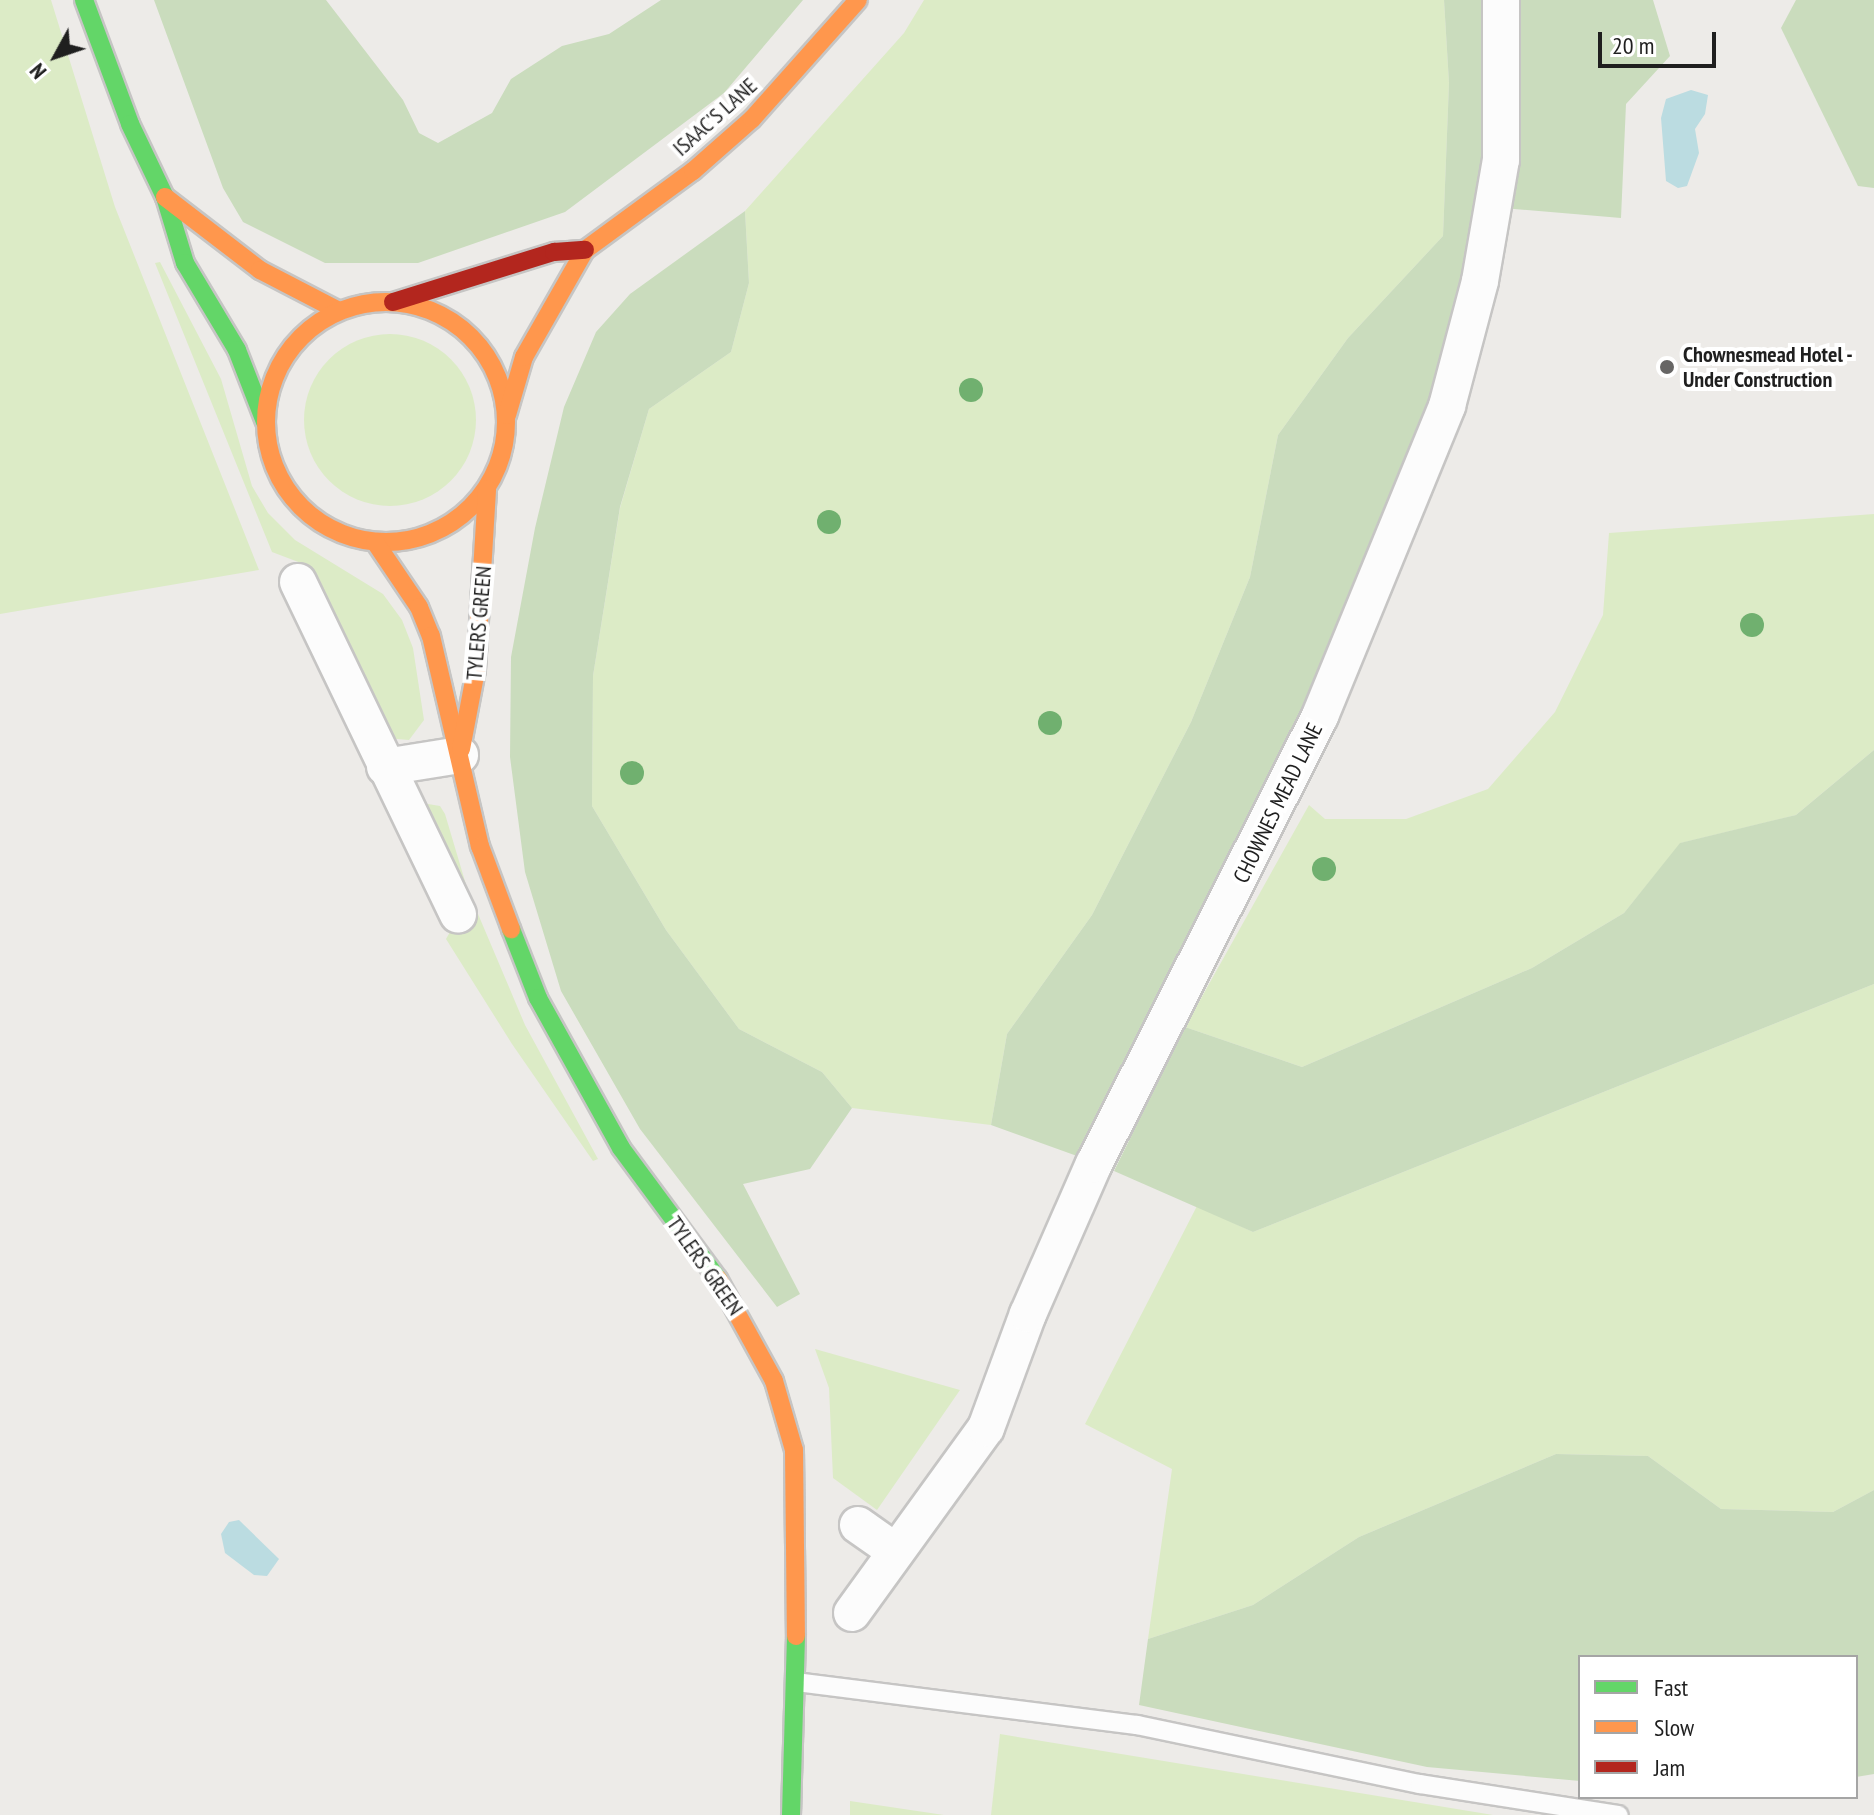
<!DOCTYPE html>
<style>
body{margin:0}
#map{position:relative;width:1874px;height:1815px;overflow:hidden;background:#edebe8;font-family:"PT Sans Narrow",sans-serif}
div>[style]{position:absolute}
.grass>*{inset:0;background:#dcebc6}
.round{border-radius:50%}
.forest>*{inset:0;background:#cadcbd}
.water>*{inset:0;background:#bbdce1}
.roads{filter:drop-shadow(2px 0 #c6c5c4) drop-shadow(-2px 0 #c6c5c4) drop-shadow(0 2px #c6c5c4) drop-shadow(0 -2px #c6c5c4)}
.lane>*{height:18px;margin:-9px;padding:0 9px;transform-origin:9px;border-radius:9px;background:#fcfcfc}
.street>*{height:36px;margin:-18px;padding:0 18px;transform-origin:18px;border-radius:18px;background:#fcfcfc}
.fast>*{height:18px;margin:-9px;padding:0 9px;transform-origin:9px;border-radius:9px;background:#63d668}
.slow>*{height:18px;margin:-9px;padding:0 9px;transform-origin:9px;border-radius:9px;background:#ff974d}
.slow>.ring{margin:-9px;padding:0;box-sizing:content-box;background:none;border:18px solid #ff974d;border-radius:50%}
.jam>*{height:18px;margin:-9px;padding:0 9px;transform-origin:9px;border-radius:9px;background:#b3261e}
.trees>*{width:24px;height:24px;margin:-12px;border-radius:50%;background:#70b06f}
.dots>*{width:22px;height:22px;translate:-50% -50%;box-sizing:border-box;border:4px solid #fff;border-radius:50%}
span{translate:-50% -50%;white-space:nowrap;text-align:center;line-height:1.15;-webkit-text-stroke:8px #fff;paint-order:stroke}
.street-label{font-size:22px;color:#1f1f1f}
.poi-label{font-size:22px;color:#1f1f1f;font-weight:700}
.left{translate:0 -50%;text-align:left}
.legend{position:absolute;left:1578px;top:1655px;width:280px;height:144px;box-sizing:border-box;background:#fff;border:2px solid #a5a5a5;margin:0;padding:10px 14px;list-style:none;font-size:24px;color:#1f1f1f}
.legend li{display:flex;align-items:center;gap:16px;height:40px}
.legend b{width:40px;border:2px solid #a5a5a5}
.north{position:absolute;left:16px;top:16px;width:80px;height:80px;-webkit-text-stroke:6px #fff;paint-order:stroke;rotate:230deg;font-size:22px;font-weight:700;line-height:32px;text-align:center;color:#1f1f1f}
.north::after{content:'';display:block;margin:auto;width:28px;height:36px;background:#1f1f1f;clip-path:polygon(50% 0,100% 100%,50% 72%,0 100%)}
.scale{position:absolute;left:1598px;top:32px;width:118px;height:36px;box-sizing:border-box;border:4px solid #1f1f1f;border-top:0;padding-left:10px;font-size:24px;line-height:28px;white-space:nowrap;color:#1f1f1f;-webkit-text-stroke:6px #fff;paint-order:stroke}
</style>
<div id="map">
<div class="grass">
<div style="clip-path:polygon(0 0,51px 0,115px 207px,259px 570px,0 614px)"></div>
<div style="clip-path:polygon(924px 0,1444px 0,1449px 83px,1443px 236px,1348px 338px,1278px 435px,1250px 577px,1191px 722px,1092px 915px,1007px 1034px,991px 1125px,852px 1108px,822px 1072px,739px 1029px,666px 930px,592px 806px,593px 676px,620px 508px,649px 409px,731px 352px,749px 283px,745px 211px,904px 33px)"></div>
<div style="clip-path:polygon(160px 262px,221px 379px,252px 486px,268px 513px,295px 540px,383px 594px,402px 620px,413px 648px,424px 720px,409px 740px,385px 738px,301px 563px,272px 552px,155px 263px)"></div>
<div class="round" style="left:304px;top:334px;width:172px;height:172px"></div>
<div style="clip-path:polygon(1874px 514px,1874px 750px,1796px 815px,1681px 843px,1624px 913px,1532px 968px,1302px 1067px,1185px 1027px,1309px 805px,1325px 819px,1406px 819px,1488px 789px,1555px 712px,1603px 615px,1609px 533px)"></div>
<div style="clip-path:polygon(428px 804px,440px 806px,445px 814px,467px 888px,525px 1025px,598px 1159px,593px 1161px,512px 1044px,446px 939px,454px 925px,422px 809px)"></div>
<div style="clip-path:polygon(1874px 984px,1874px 1490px,1833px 1512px,1721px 1509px,1648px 1456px,1556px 1454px,1359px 1537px,1253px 1605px,1148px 1639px,1172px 1469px,1085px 1424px,1197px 1206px,1253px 1232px)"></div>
<div style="clip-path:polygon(815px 1349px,960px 1390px,877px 1510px,833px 1478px,829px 1388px)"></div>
<div style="clip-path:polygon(1000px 1734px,1487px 1814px,1493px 1815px,991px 1815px)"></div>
<div style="clip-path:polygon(850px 1801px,944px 1815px,850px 1815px)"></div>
</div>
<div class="forest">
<div style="clip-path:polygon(154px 0,326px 0,403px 100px,419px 133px,438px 143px,492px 113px,511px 79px,562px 46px,609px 34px,661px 0,803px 0,724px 93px,565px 212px,418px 263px,325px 263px,243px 222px,223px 188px)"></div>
<div style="clip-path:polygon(1444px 0,1653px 0,1670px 56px,1626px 104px,1621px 218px,1479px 206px,1430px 397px,1303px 708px,1077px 1156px,991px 1125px,1007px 1034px,1092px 915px,1191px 722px,1250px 577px,1278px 435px,1348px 338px,1443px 236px,1449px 83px)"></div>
<div style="clip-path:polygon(1796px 0,1874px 0,1874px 188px,1858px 186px,1781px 28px)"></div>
<div style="clip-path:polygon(745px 211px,749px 283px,731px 352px,649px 409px,620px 507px,593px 676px,592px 806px,666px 930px,739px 1029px,822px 1072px,852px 1108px,810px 1169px,743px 1184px,800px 1294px,777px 1307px,640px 1129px,561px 991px,525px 872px,510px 757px,511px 657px,535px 528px,564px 407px,596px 332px,630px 294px)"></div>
<div style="clip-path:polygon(1874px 750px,1874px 984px,1253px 1232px,1114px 1171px,1185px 1027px,1302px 1067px,1532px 968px,1624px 913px,1680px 843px,1796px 815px)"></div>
<div style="clip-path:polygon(1556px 1454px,1648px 1456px,1721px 1509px,1833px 1512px,1874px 1490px,1874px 1774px,1856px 1777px,1856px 1657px,1580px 1657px,1580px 1781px,1427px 1767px,1139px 1705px,1148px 1639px,1253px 1605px,1359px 1537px)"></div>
</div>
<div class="water">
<div style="clip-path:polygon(1691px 90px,1708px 95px,1705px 114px,1695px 129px,1699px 153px,1687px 186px,1678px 188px,1666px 181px,1661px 118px,1666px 99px)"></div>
<div style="clip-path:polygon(239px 1520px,279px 1559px,267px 1576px,254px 1575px,225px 1553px,221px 1534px,229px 1522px)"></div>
</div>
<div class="roads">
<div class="lane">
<div style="left:796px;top:1682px;width:344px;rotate:7.2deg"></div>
<div style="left:1137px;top:1725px;width:289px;rotate:11.8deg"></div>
<div style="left:1420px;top:1784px;width:201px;rotate:8.9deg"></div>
</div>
<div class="street">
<div style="left:298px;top:582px;width:369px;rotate:64.3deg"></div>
<div style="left:385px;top:767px;width:76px;rotate:-9.1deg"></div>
<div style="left:858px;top:1525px;width:45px;rotate:35.1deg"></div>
<div style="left:852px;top:1613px;width:228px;rotate:-54.1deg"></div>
<div style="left:986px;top:1428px;width:121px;rotate:-69.8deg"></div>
<div style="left:1028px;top:1314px;width:164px;rotate:-66.3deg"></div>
<div style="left:1094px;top:1164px;width:502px;rotate:-63.23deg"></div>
<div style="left:1320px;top:716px;width:335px;rotate:-67.7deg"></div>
<div style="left:1447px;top:406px;width:129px;rotate:-75.2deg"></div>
<div style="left:1480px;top:281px;width:123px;rotate:-80.2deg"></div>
<div style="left:1501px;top:160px;width:160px;rotate:-90deg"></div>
</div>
<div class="fast">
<div style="left:84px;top:0;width:132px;rotate:69.6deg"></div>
<div style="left:130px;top:124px;width:81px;rotate:64.4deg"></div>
<div style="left:165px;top:197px;width:69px;rotate:73.1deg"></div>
<div style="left:185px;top:263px;width:101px;rotate:59.1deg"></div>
<div style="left:237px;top:350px;width:77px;rotate:68.7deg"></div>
<div style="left:511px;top:929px;width:74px;rotate:68.6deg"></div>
<div style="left:538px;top:998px;width:171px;rotate:61deg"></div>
<div style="left:621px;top:1148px;width:163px;rotate:53.5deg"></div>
<div style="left:791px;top:1815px;width:179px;rotate:-88.4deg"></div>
</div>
<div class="slow">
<div style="left:165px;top:197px;width:120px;rotate:37.5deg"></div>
<div style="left:260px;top:270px;width:89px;rotate:27.4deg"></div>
<div class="ring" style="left:266px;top:302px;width:222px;height:222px"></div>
<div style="left:507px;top:415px;width:60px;rotate:-73.7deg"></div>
<div style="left:524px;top:357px;width:123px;rotate:-60.3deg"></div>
<div style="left:585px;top:250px;width:134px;rotate:-36.2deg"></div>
<div style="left:693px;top:171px;width:79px;rotate:-41.4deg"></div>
<div style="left:752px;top:119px;width:159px;rotate:-48.3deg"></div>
<div style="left:375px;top:542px;width:78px;rotate:55.9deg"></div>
<div style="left:419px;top:607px;width:31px;rotate:68deg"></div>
<div style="left:431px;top:636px;width:216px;rotate:76.9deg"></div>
<div style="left:480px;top:846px;width:89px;rotate:69.5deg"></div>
<div style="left:461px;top:749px;width:80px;rotate:-79.2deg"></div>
<div style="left:476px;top:670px;width:181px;rotate:-86.5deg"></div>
<div style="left:718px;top:1279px;width:116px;rotate:61.2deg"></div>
<div style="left:774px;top:1381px;width:72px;rotate:73.8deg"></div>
<div style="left:794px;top:1450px;width:186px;rotate:89.4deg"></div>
</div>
<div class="jam">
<div style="left:393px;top:302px;width:169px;rotate:-17.3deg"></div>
<div style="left:554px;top:252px;width:31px;rotate:-4deg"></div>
</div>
</div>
<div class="trees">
<div style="left:971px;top:390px"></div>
<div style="left:829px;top:522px"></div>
<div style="left:1752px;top:625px"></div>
<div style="left:1050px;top:723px"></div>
<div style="left:632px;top:773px"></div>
<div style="left:1324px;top:869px"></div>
</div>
<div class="dots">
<div style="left:1667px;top:367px;background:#676665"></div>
</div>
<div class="street-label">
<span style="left:715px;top:117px;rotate:-42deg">ISAAC'S LANE</span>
<span style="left:479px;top:623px;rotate:-85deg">TYLERS GREEN</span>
<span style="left:1278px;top:803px;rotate:-64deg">CHOWNES MEAD LANE</span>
<span style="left:705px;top:1266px;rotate:55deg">TYLERS GREEN</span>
</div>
<div class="poi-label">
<span class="left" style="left:1683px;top:367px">Chownesmead Hotel -<br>Under Construction</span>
</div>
<ul class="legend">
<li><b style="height:10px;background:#63d668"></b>Fast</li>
<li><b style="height:10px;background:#ff974d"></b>Slow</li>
<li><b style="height:10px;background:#b3261e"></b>Jam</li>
</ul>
<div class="north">N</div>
<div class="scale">20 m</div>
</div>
